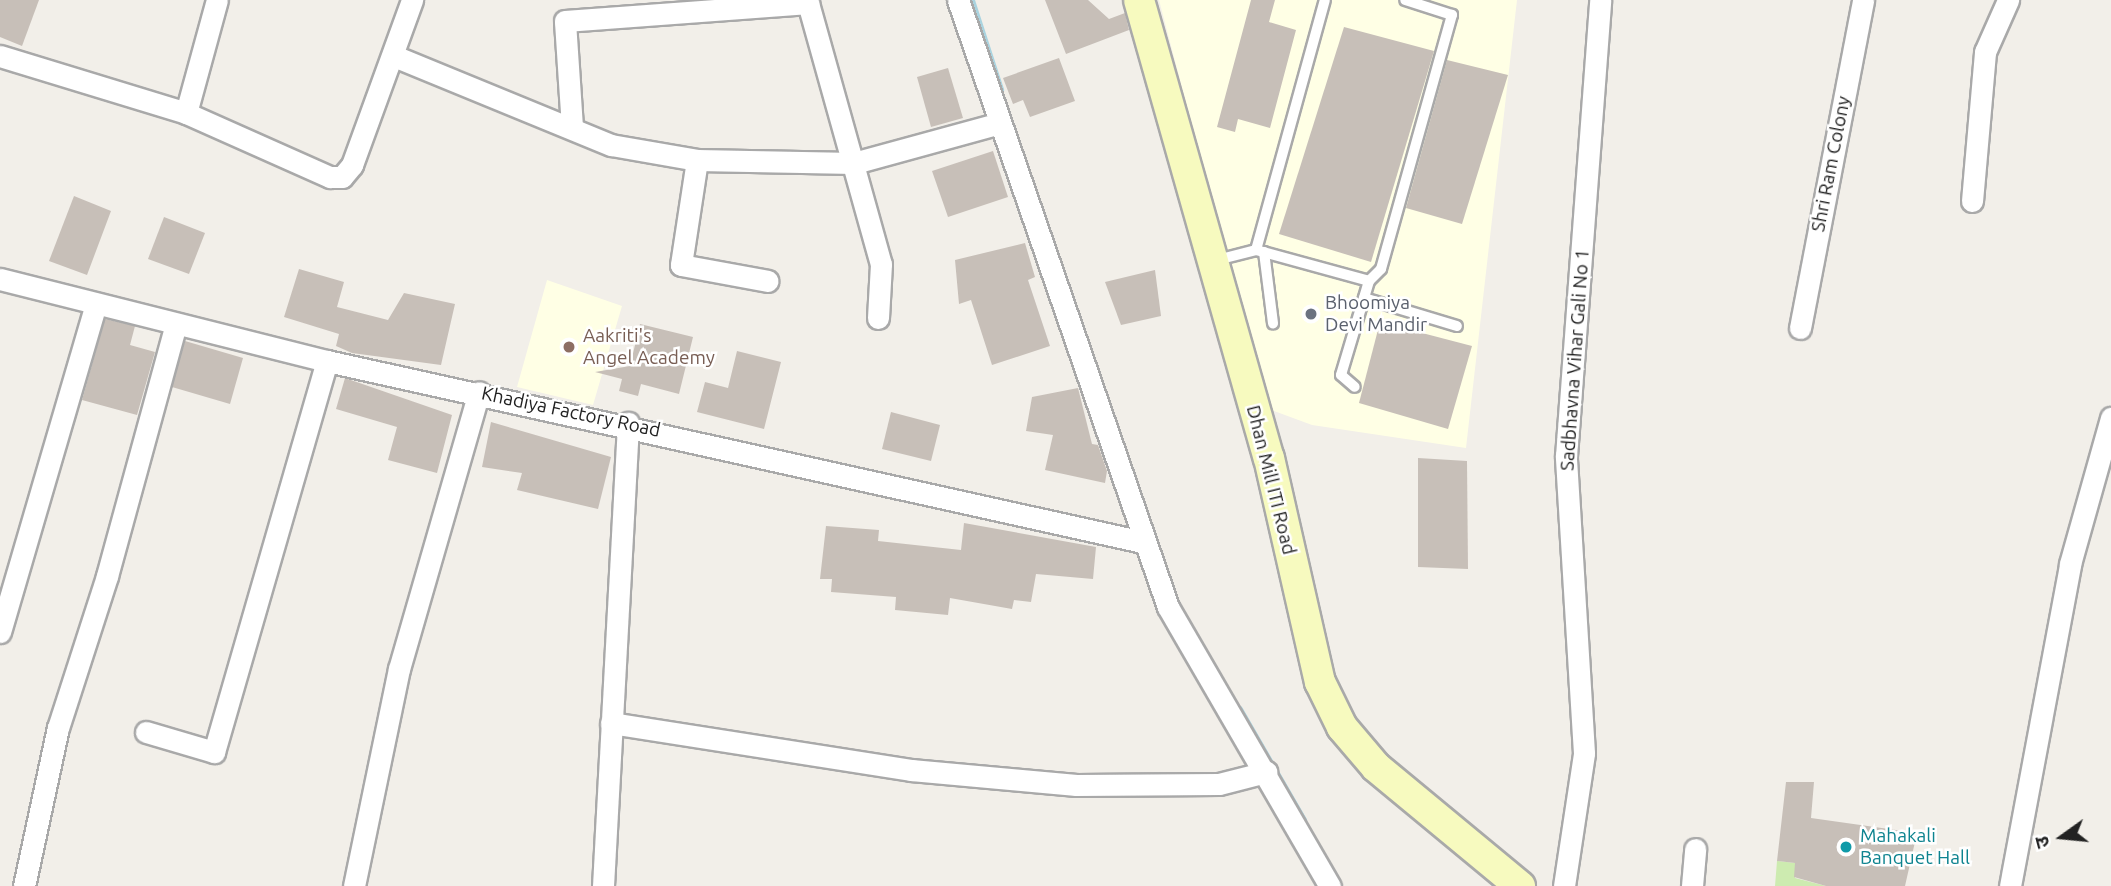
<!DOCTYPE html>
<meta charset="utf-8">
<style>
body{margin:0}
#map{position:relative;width:2111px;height:886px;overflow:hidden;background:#f2efe9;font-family:Ubuntu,"Noto Sans Devanagari",sans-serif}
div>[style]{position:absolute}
.education>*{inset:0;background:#ffffe5}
.grass>*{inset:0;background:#cdebb0}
.stream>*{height:7px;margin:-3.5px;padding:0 3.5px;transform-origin:3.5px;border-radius:3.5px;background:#aad3df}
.building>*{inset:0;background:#c7bfb8}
.roads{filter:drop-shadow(2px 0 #a9a9a9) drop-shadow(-2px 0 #a9a9a9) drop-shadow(0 2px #a9a9a9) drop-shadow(0 -2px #a9a9a9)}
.lane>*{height:10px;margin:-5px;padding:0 5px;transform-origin:5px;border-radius:5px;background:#fff}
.street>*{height:21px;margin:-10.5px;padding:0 10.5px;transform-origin:10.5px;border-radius:10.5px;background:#fff}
.secondary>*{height:30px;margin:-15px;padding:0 15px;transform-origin:15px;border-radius:15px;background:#f7fabf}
.dots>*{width:19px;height:19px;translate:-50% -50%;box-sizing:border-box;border:4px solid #fff;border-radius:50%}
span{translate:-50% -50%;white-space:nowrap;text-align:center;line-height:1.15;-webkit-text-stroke:5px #fff;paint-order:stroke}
.street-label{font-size:19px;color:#222}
.worship-label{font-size:19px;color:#5b616d}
.left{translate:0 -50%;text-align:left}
.education-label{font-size:19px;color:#785e54}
.culture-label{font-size:19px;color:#0d838f}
.north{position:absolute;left:2027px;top:802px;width:70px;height:70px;-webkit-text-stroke:5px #fff;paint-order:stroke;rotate:255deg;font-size:19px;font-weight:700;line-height:28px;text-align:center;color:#222}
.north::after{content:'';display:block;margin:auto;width:24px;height:32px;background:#222;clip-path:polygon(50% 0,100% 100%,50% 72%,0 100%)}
</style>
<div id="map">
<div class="education">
<div style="clip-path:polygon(1159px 0,1517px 0,1466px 448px,1312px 425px,1266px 408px)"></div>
<div style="clip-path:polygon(547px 280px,622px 306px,593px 405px,517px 387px)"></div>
</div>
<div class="grass">
<div style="clip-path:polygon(1777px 861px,1795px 863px,1795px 878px,1826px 886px,1775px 886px)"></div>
</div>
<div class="stream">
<div style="left:971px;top:0;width:94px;rotate:72deg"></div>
<div style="left:1239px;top:709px;width:128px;rotate:60deg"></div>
</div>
<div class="building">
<div style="clip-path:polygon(0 0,39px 0,22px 46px,0 37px)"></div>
<div style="clip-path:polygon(1045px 0,1088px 0,1109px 19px,1125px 13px,1129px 30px,1066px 54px)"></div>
<div style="clip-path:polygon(1251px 0,1275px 0,1269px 22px,1296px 30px,1270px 128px,1238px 119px,1235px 132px,1217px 127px)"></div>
<div style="clip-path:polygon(1344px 27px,1434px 51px,1371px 262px,1279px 234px)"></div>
<div style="clip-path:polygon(1059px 58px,1075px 101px,1030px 117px,1023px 100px,1013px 104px,1003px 78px)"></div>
<div style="clip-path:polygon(1447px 60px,1508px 75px,1462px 224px,1406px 208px)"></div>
<div style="clip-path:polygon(948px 68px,963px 118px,931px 127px,917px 77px)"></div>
<div style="clip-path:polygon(993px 151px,1008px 197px,948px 217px,932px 171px)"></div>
<div style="clip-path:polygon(74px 196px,111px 211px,87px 275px,49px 261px)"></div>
<div style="clip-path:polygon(164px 217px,205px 233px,189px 274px,148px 259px)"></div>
<div style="clip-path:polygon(1025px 243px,1035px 277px,1028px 280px,1050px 346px,992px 365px,971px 300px,959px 304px,955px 260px)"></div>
<div style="clip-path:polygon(299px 269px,344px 282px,337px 307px,388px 320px,404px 293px,455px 304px,441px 365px,352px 353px,336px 346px,339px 334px,284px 317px)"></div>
<div style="clip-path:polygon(1155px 270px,1161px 316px,1121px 325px,1105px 282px)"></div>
<div style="clip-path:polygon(105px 319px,135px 326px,130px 345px,155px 352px,137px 415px,82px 400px)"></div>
<div style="clip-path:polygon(1380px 322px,1472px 346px,1448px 429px,1359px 403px)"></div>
<div style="clip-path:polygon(640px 324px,693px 337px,679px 394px,641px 384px,638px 396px,619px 391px,622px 379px,595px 372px,630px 366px)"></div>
<div style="clip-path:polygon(185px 341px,243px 358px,230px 404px,172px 387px)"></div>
<div style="clip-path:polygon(737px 351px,781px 362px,764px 429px,697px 412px,705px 382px,728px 388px)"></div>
<div style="clip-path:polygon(345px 378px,452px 415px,437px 473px,388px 460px,397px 427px,336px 409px)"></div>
<div style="clip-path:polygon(1078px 388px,1092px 444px,1098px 445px,1107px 471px,1105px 483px,1045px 470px,1053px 435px,1026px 431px,1032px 397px)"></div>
<div style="clip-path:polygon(891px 412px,940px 425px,931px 461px,882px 449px)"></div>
<div style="clip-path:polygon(491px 422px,611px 457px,598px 509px,517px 490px,522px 473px,482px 467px)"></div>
<div style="clip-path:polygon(1418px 458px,1467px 461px,1468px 569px,1418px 567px)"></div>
<div style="clip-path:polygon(964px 523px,1096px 547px,1093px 579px,1036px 574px,1031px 602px,1014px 600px,1012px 609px,950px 598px,948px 615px,895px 610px,896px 597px,831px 592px,832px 579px,820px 579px,826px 526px,879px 530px,878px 541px,961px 550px)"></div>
<div style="clip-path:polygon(1786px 782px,1814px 782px,1811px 818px,1917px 833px,1905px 886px,1826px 886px,1794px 877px,1795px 863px,1777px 861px)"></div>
</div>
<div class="roads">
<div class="lane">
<div style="left:1256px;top:250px;width:259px;rotate:-74.6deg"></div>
<div style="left:1264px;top:252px;width:72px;rotate:82.8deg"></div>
<div style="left:1213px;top:261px;width:44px;rotate:-14.3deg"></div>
<div style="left:1256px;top:250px;width:117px;rotate:15.3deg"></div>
<div style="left:1369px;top:281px;width:98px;rotate:106.6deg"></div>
<div style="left:1341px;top:375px;width:18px;rotate:41deg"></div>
<div style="left:1369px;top:281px;width:17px;rotate:-45deg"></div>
<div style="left:1381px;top:269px;width:264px;rotate:-74.4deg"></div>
<div style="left:1452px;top:15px;width:49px;rotate:-162.3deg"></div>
<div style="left:1364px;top:298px;width:97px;rotate:16.8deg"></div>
</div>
<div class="street">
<div style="left:958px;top:0;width:642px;rotate:70.92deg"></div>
<div style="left:1168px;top:607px;width:323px;rotate:59.9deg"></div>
<div style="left:0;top:56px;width:195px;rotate:17deg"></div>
<div style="left:186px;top:113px;width:158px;rotate:24deg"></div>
<div style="left:330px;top:177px;width:12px"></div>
<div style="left:342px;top:177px;width:16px;rotate:-50deg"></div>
<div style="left:352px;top:165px;width:176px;rotate:-70deg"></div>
<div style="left:394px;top:56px;width:235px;rotate:22.3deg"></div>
<div style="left:611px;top:145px;width:87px;rotate:9.9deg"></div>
<div style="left:697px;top:160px;width:157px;rotate:1.1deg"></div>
<div style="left:854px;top:163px;width:151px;rotate:-15.3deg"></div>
<div style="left:186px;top:113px;width:117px;rotate:-74.7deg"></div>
<div style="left:572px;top:127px;width:106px;rotate:-93.8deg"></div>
<div style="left:565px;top:21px;width:244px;rotate:-4.2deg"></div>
<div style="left:808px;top:3px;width:271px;rotate:74.4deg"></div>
<div style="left:881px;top:264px;width:54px;rotate:93.2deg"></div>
<div style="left:697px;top:160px;width:106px;rotate:98.7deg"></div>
<div style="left:681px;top:265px;width:88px;rotate:10.4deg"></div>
<div style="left:1972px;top:201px;width:150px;rotate:-85deg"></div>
<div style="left:1985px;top:52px;width:57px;rotate:-66.1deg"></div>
<div style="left:0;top:279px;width:337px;rotate:14.1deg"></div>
<div style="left:327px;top:361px;width:836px;rotate:12.51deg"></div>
<div style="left:1800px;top:328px;width:334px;rotate:-79.1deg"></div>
<div style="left:0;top:632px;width:342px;rotate:-73.7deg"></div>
<div style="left:611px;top:723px;width:304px;rotate:8.9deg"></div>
<div style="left:911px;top:770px;width:166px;rotate:5.2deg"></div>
<div style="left:1076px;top:785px;width:143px;rotate:-0.4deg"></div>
<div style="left:1219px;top:784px;width:49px;rotate:-14.3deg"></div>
<div style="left:146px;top:732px;width:71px;rotate:16.4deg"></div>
<div style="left:214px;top:752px;width:407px;rotate:-73.9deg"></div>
<div style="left:24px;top:886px;width:162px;rotate:-77.9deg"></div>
<div style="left:58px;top:728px;width:160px;rotate:-72.1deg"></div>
<div style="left:107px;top:576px;width:261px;rotate:-74.7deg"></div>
<div style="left:354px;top:886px;width:222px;rotate:-78.3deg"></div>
<div style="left:399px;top:669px;width:288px;rotate:-73.9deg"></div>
<div style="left:603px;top:886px;width:464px;rotate:-86.9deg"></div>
<div style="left:1564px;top:886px;width:134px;rotate:-81.4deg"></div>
<div style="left:1584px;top:753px;width:298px;rotate:-93.5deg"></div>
<div style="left:1566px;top:456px;width:457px;rotate:-85.7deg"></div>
<div style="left:1692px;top:886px;width:37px;rotate:-85deg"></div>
<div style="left:2010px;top:886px;width:328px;rotate:-79.4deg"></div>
<div style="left:2070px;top:564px;width:152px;rotate:-74.3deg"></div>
</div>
<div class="secondary">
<div style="left:1139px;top:0;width:476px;rotate:74.2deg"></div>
<div style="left:1269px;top:458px;width:230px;rotate:77.2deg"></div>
<div style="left:1320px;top:682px;width:50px;rotate:63.9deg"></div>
<div style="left:1342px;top:727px;width:52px;rotate:49.6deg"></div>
<div style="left:1376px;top:767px;width:187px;rotate:39.6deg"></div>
</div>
</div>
<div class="dots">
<div style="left:1311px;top:314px;background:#6b7280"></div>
<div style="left:569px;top:347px;background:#8d6e63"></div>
<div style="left:1846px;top:847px;background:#0f9aa8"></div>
</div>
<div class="street-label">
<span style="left:1831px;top:164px;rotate:-79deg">Shri Ram Colony</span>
<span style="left:1575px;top:360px;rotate:-86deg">Sadbhavna Vihar Gali No 1</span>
<span style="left:571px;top:412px;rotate:12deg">Khadiya Factory Road</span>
<span style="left:1271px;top:480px;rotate:76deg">Dhan Mill ITI Road</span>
</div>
<div class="worship-label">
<span class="left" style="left:1325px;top:314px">Bhoomiya<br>Devi Mandir</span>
</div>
<div class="education-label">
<span class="left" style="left:583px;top:347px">Aakriti's<br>Angel Academy</span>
</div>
<div class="culture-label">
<span class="left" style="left:1860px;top:847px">Mahakali<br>Banquet Hall</span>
</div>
<div class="north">उ</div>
</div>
